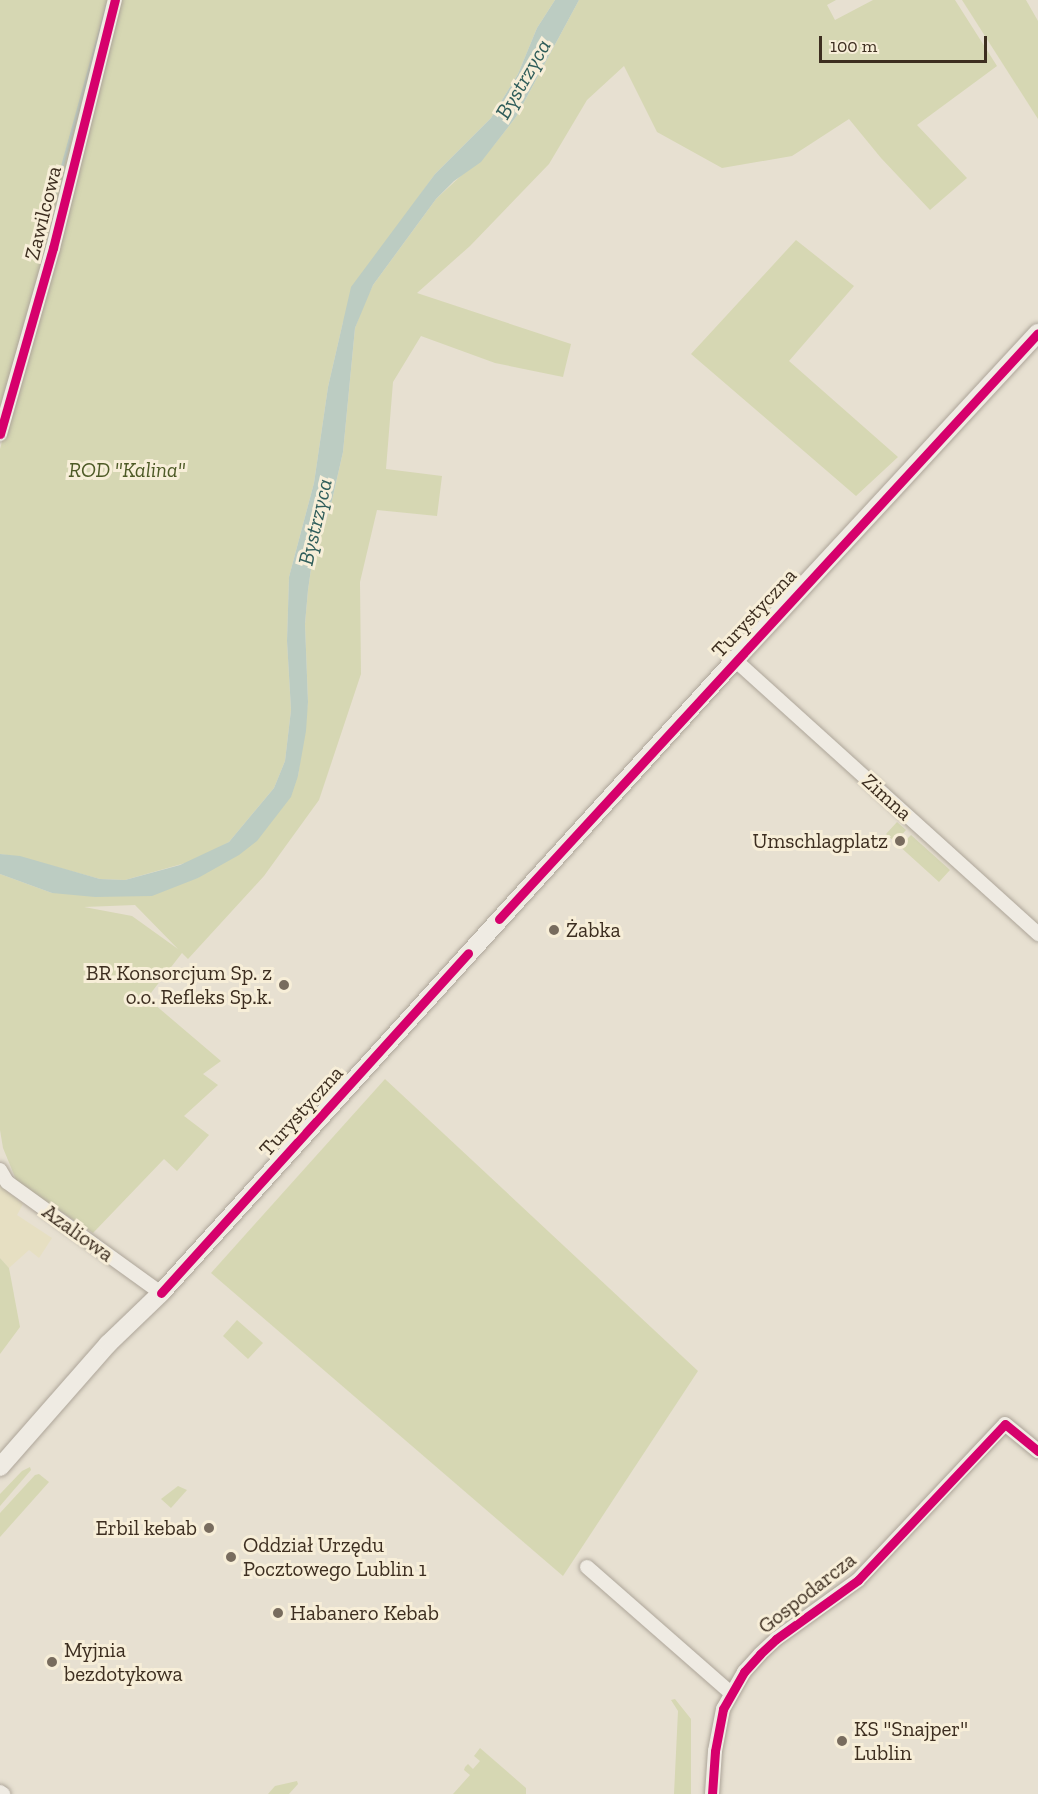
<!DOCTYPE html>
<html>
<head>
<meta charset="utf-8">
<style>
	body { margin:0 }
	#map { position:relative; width:1038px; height:1794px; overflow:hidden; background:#e7e0d1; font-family:"Zilla Slab",serif }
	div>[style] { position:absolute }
	.farmland>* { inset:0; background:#e6dfc2 }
	.green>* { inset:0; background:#d6d7b3 }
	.water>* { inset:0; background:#bcccc2 }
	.stream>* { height:3px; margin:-1.5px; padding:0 1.5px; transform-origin:1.5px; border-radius:1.5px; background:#bcccc2 }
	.roads { filter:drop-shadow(0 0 2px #ada599) drop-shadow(0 0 2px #ada599) }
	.street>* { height:14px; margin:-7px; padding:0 7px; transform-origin:7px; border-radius:7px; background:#efebe3 }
	.secondary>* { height:18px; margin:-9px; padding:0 9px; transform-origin:9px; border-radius:9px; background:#efebe3 }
	.cycleway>* { height:9px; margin:-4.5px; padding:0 4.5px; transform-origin:4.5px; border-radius:4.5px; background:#d6006c }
	.dots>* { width:16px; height:16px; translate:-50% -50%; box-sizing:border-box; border:3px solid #f7eed8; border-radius:50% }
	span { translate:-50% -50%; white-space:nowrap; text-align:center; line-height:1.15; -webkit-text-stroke:6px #f7eed8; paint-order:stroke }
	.street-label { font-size:21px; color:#3d2e20 }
	.park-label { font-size:21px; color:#4d5a26; font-style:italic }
	.poi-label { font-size:21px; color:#3d2e20 }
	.right { translate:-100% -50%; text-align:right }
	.left { translate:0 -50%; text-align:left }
	.water-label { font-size:22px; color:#2f5d5a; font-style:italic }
	.scale { position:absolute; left:819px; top:36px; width:168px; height:27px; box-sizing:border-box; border:3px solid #3d2e20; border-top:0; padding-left:8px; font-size:18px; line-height:21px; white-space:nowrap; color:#3d2e20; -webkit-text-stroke:4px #f7eed8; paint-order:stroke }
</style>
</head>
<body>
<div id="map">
	<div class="farmland">
		<div style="clip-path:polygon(0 1185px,23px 1204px,17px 1215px,52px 1238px,39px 1258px,29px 1250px,9px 1268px,0 1258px)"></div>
	</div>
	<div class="green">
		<div style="clip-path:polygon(0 0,111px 0,22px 341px,0 412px)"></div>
		<div style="clip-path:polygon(122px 0,555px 0,537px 28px,518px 74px,491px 118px,435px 174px,402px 220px,343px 322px,328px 387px,314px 483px,289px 577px,287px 641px,291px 710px,285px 761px,274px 788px,229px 842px,196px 860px,125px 880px,100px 879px,20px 857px,0 854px,0 449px,115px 13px)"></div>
		<div style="clip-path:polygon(evenodd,579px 0,836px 0,827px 5px,835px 20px,873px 0,955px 0,997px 66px,917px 125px,967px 178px,930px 210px,881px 158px,849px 119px,792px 156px,722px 168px,657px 132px,624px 66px,587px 100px,549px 164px,470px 246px,417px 293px,571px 344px,563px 377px,495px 363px,421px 336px,393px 382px,386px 469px,442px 476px,437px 516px,377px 510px,360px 582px,361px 674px,319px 800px,264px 876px,188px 959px,182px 953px,147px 998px,221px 1061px,203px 1074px,218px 1085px,184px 1116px,209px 1135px,177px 1171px,164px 1159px,93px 1233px,17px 1182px,3px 1148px,0 1130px,0 874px,52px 893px,198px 878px,298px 776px,308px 702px,305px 624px,308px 590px,312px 562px,330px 509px,343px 452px,355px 328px,364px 304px,373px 285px,436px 199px,494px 145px,516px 117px,579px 0,135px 905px,178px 949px,132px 916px,84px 907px,135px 905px)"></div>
		<div style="clip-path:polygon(962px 0,1026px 0,1038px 21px,1038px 119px)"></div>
		<div style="clip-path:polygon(796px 240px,854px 286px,789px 361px,898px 457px,856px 496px,691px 354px)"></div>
		<div style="clip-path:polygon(897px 822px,906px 830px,897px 840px,902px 844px,911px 835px,950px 870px,939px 882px,886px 834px)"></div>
		<div style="clip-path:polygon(385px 1079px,698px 1371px,563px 1576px,211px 1273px)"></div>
		<div style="clip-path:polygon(0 1258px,9px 1268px,20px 1327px,0 1354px)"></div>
		<div style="clip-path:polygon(237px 1320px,263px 1343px,248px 1359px,223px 1336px)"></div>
		<div style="clip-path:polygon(30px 1467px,31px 1470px,0 1506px,0 1494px,22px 1471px)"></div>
		<div style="clip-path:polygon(35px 1475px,39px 1474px,49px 1482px,0 1537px,0 1513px)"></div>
		<div style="clip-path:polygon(178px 1486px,187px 1490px,171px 1508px,161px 1499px)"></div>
		<div style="clip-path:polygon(675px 1699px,691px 1719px,691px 1794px,674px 1794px,678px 1711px,671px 1700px)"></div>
		<div style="clip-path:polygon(480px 1748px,526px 1788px,526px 1794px,453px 1794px,470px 1775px,464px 1770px,465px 1767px,468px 1764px,473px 1769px,480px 1761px,474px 1756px)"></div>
		<div style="clip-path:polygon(297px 1781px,298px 1784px,289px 1794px,268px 1794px,275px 1786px)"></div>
	</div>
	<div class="water">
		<div style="clip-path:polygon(555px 0,579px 0,516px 117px,481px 162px,454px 181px,436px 199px,373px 285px,355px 328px,343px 452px,330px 509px,312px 562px,308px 590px,305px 624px,308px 702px,306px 731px,298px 776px,291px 797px,257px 841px,239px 855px,198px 878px,152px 896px,95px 897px,52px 893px,0 874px,0 854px,20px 856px,100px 879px,125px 880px,180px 865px,229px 842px,274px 788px,285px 761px,291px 710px,287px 641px,289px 577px,314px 483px,328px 387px,351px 287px,435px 174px,491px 118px,518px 74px,537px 28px)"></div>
	</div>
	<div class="stream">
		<div style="left:52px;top:202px;width:205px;rotate:-74.5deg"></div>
	</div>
	<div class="roads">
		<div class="street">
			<div style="left:0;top:434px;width:193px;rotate:-74.1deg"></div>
			<div style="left:53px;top:248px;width:256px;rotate:-76deg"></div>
			<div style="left:735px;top:660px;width:409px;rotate:42.1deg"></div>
			<div style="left:0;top:1170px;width:14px;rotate:60deg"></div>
			<div style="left:7px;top:1182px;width:190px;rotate:35.8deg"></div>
			<div style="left:587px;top:1567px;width:191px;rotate:41.2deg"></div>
			<div style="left:0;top:1792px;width:4px;rotate:34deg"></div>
			<div style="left:712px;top:1794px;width:43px;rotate:-86deg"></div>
			<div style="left:715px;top:1751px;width:43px;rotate:-79.2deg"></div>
			<div style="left:723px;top:1709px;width:43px;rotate:-60.4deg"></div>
			<div style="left:744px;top:1672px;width:24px;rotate:-48deg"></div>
			<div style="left:760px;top:1654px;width:22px;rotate:-43deg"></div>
			<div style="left:776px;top:1639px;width:101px;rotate:-35.7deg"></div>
			<div style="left:858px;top:1580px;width:214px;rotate:-46.7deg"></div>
			<div style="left:1005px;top:1424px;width:43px;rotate:39.3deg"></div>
		</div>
		<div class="secondary">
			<div style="left:0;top:1467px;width:164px;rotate:-48.7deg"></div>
			<div style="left:108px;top:1344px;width:74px;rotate:-43.9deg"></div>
			<div style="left:161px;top:1293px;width:854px;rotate:-47.8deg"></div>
			<div style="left:735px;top:660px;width:446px;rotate:-47.2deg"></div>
		</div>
	</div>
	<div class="cycleway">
		<div style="left:0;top:434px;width:193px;rotate:-74.1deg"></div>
		<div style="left:53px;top:248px;width:256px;rotate:-76deg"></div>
		<div style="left:499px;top:919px;width:796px;rotate:-47.39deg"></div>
		<div style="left:161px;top:1293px;width:458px;rotate:-47.9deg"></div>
		<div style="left:712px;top:1794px;width:43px;rotate:-86deg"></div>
		<div style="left:715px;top:1751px;width:43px;rotate:-79.2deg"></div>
		<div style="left:723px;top:1709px;width:43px;rotate:-60.4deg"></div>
		<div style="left:744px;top:1672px;width:24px;rotate:-48deg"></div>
		<div style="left:760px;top:1654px;width:22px;rotate:-43deg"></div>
		<div style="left:776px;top:1639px;width:101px;rotate:-35.7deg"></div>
		<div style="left:858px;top:1580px;width:214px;rotate:-46.7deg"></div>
		<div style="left:1005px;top:1424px;width:43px;rotate:39.3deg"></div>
	</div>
	<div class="dots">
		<div style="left:900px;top:841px;background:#786c5e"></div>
		<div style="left:554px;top:930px;background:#786c5e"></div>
		<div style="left:284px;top:985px;background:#786c5e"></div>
		<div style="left:209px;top:1528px;background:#786c5e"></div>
		<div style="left:231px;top:1557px;background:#786c5e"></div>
		<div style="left:278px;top:1613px;background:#786c5e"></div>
		<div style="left:52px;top:1662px;background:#786c5e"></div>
		<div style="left:842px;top:1741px;background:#786c5e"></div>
	</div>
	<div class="street-label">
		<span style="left:43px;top:213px;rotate:-76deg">Zawilcowa</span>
		<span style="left:754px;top:613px;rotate:-47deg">Turystyczna</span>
		<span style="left:887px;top:797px;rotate:42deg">Zimna</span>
		<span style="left:301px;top:1111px;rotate:-48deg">Turystyczna</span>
		<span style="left:78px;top:1233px;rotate:36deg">Azaliowa</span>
		<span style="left:807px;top:1593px;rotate:-38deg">Gospodarcza</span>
	</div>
	<div class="park-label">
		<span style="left:127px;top:470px">ROD "Kalina"</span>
	</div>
	<div class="poi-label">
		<span class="right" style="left:888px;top:841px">Umschlagplatz</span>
		<span class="left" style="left:566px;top:930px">Żabka</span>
		<span class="right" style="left:272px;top:985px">BR Konsorcjum Sp. z<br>o.o. Refleks Sp.k.</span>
		<span class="right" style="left:197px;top:1528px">Erbil kebab</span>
		<span class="left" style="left:243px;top:1557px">Oddział Urzędu<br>Pocztowego Lublin 1</span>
		<span class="left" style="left:290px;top:1613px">Habanero Kebab</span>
		<span class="left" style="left:64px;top:1662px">Myjnia<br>bezdotykowa</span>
		<span class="left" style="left:854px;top:1741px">KS "Snajper"<br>Lublin</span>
	</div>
	<div class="water-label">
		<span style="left:523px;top:79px;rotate:-60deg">Bystrzyca</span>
		<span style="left:315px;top:522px;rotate:-77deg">Bystrzyca</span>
	</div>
	<div class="scale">100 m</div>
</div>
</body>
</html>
